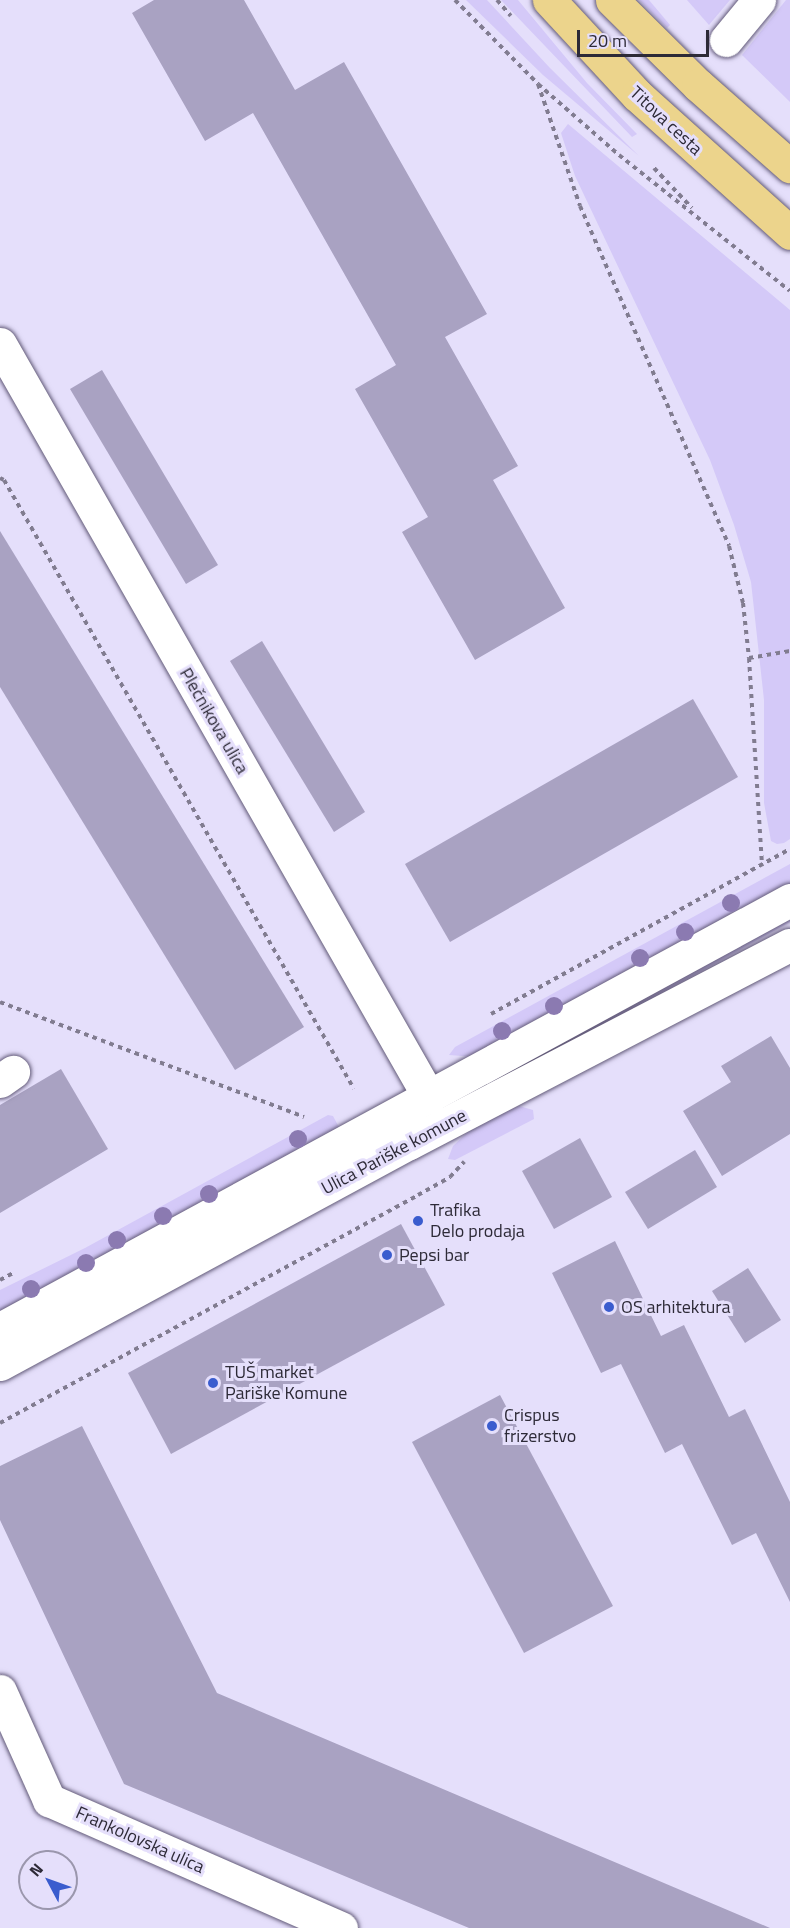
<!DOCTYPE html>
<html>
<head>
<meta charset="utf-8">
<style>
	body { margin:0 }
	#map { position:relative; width:790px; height:1928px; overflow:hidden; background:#e5dffb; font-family:"Titillium Web",sans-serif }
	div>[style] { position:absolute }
	.green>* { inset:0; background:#d4c9f8 }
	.building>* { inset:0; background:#a9a2c2 }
	.path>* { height:4px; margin-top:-2px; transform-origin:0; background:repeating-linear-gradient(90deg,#817c90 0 4.5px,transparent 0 9px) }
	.roads { filter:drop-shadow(0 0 2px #625a78) drop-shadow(0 0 2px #625a78) }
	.minor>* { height:33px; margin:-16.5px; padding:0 16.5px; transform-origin:16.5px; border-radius:16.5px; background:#fff }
	.major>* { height:33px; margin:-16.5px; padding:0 16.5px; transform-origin:16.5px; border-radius:16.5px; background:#ecd48c }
	.trees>* { width:18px; height:18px; margin:-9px; border-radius:50%; background:#8b7ab1 }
	.dots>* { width:16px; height:16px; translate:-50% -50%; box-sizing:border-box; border:3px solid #e5dffb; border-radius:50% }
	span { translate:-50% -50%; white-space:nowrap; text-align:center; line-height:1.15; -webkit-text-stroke:6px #e5dffb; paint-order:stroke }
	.street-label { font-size:18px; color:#2d2a37 }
	.poi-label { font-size:18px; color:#2d2a37 }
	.left { translate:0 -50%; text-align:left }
	.north { position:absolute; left:18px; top:1850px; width:60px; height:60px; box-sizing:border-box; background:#e5dffb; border:2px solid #9b97ad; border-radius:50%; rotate:311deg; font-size:16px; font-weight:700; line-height:24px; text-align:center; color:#2d2a37 }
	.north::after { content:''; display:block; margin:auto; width:21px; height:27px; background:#3a5cce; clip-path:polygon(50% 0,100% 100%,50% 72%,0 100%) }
	.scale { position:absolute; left:577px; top:30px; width:132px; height:27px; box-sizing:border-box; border:3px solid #2d2a37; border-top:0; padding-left:8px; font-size:18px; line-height:21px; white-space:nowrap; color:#2d2a37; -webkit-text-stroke:4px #e5dffb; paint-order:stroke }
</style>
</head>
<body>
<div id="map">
	<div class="green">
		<div style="clip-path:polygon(466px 0,487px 0,550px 68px,639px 156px,543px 75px)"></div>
		<div style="clip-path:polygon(501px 0,518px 0,587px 83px,637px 134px,632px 137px)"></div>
		<div style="clip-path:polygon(639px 0,649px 0,670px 25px,667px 28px)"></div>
		<div style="clip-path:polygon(687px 0,730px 0,709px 25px)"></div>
		<div style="clip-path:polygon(786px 0,790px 0,790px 102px,742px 55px)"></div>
		<div style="clip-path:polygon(568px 124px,790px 310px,790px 839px,784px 843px,777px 844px,771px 841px,764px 803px,764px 700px,751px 582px,734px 525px,710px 460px,575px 176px,561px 133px)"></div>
		<div style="clip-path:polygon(790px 864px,790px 888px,476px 1057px,449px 1055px,455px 1047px)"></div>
		<div style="clip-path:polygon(790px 912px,790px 922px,382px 1148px,377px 1137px)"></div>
		<div style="clip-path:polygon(519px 1106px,533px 1110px,534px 1119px,455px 1160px,448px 1159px,453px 1146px,475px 1125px)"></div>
		<div style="clip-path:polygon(328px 1115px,333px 1116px,340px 1129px,0 1315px,0 1290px,85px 1248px)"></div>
	</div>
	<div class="building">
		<div style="clip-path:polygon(154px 0,244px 0,295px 90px,344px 62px,487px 314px,445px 337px,518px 466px,493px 480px,565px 608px,475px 660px,402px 532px,428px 517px,355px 389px,396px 365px,253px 113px,205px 141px,132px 13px)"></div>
		<div style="clip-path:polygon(102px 370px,218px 565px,186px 584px,70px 389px)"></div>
		<div style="clip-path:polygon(0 531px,304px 1027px,235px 1070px,0 687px)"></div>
		<div style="clip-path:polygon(262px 641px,365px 812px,334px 832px,230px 661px)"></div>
		<div style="clip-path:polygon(693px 699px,738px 777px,450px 942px,405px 864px)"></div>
		<div style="clip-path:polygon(771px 1036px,790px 1068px,790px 1134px,722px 1176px,683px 1111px,731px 1082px,721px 1066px)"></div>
		<div style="clip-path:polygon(61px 1069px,108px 1149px,0 1213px,0 1105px)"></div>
		<div style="clip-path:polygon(580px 1138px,612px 1197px,554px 1229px,522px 1171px)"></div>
		<div style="clip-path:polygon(695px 1150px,717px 1187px,648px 1229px,625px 1192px)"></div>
		<div style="clip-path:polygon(401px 1224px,445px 1305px,171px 1454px,128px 1373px)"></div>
		<div style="clip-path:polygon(615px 1241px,661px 1336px,684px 1325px,729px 1417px,745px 1409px,790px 1502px,790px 1602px,756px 1533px,732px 1545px,682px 1444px,665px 1453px,621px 1364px,601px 1373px,552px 1273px)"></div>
		<div style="clip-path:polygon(748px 1268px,781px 1320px,745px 1343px,712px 1291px)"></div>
		<div style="clip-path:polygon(500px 1395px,613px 1606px,524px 1653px,412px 1442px)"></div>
		<div style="clip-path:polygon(82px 1426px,217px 1693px,770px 1928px,469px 1928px,124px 1784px,0 1520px,0 1466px)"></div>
	</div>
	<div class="path">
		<div style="left:455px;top:0;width:118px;rotate:45.3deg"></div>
		<div style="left:538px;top:84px;width:108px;rotate:41.2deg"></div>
		<div style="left:619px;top:155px;width:218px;rotate:38.5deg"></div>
		<div style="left:497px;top:0;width:21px;rotate:49deg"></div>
		<div style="left:538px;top:84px;width:129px;rotate:71deg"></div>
		<div style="left:580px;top:206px;width:371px;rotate:66.3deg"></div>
		<div style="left:729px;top:546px;width:59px;rotate:76.2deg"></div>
		<div style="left:743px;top:603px;width:55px;rotate:83.8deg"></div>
		<div style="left:749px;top:658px;width:207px;rotate:86.4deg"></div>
		<div style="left:654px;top:168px;width:55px;rotate:46.5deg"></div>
		<div style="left:0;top:478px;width:4px;rotate:27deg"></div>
		<div style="left:4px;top:480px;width:702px;rotate:60.11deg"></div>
		<div style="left:749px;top:658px;width:42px;rotate:-9.7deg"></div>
		<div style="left:0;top:1002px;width:325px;rotate:20.7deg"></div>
		<div style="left:491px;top:1014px;width:342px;rotate:-28.9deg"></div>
		<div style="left:0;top:1280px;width:17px;rotate:-28deg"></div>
		<div style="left:0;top:1423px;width:476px;rotate:-28.6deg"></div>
		<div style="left:418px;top:1195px;width:37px;rotate:-29deg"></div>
		<div style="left:450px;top:1177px;width:21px;rotate:-47deg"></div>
	</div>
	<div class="roads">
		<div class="minor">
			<div style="left:726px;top:40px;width:52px;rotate:-50.5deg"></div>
			<div style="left:0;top:344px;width:867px;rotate:60.33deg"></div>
			<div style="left:0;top:1081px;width:16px;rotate:-35deg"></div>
			<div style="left:0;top:1329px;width:899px;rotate:-28.5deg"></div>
			<div style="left:0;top:1364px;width:465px;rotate:-28.4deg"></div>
			<div style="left:409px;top:1143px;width:429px;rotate:-27.5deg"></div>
			<div style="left:0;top:1691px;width:120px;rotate:65.8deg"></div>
			<div style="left:49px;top:1800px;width:319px;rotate:23.7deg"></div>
		</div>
		<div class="major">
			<div style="left:549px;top:0;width:129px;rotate:47.2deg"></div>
			<div style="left:637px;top:95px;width:206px;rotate:42deg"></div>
			<div style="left:612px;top:0;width:121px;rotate:44.7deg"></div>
			<div style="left:698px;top:85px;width:123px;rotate:41.4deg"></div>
		</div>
	</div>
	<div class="trees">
		<div style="left:731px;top:903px"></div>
		<div style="left:685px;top:932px"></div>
		<div style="left:640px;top:958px"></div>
		<div style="left:554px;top:1006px"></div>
		<div style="left:502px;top:1031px"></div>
		<div style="left:298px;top:1139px"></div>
		<div style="left:209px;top:1194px"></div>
		<div style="left:163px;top:1216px"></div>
		<div style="left:117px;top:1240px"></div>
		<div style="left:86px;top:1263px"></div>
		<div style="left:31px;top:1289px"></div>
	</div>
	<div class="dots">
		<div style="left:418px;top:1221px;background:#3a5cce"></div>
		<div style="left:387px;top:1255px;background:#3a5cce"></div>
		<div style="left:609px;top:1307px;background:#3a5cce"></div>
		<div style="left:213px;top:1383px;background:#3a5cce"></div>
		<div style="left:492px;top:1426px;background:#3a5cce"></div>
	</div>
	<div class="street-label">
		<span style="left:666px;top:121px;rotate:43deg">Titova cesta</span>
		<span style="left:214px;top:721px;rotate:60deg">Plečnikova ulica</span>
		<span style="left:394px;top:1152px;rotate:-28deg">Ulica Pariške komune</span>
		<span style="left:140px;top:1840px;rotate:24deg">Frankolovska ulica</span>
	</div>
	<div class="poi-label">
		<span class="left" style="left:430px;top:1221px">Trafika<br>Delo prodaja</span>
		<span class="left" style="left:399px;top:1255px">Pepsi bar</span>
		<span class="left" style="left:621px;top:1307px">OS arhitektura</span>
		<span class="left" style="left:225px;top:1383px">TUŠ market<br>Pariške Komune</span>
		<span class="left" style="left:504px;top:1426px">Crispus<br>frizerstvo</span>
	</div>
	<div class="north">N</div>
	<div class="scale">20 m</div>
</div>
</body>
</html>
